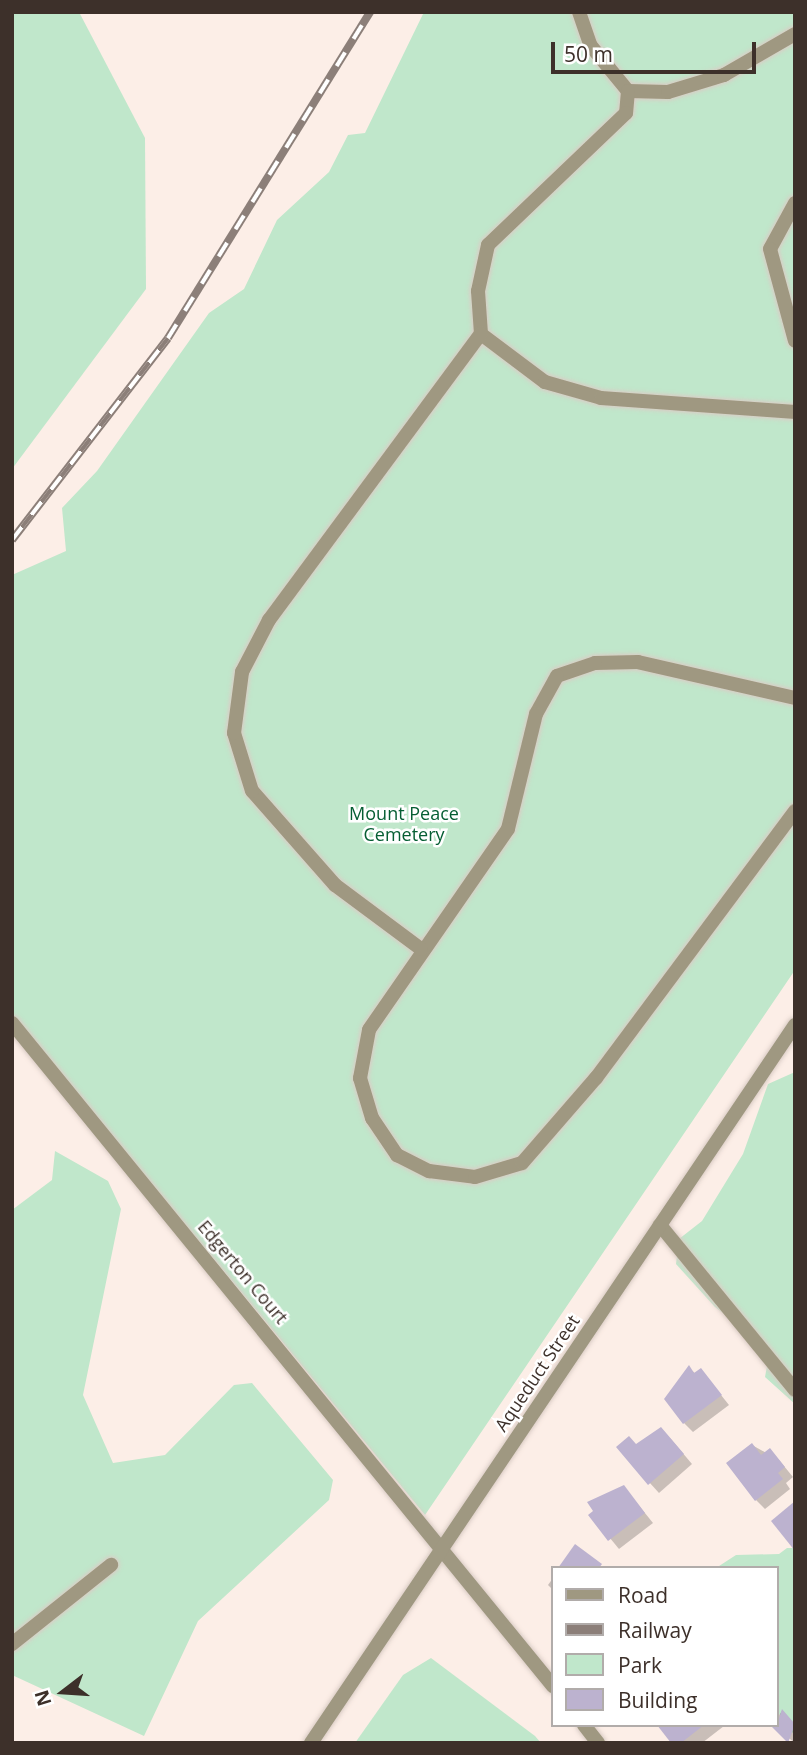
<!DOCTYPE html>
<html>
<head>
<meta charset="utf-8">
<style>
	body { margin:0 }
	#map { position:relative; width:807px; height:1755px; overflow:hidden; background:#fceee7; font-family:"Open Sans",sans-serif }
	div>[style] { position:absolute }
	.green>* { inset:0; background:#c0e7cb }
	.shadow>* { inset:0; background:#0003 }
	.building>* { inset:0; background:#bcb2cf }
	.roads { filter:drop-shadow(0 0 2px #daccc5) drop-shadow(0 0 2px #daccc5) }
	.lane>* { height:14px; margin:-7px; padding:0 7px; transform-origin:7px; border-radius:7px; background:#9f9881 }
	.street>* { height:14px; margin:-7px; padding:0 7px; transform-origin:7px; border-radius:7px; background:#9f9881 }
	.rail>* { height:8px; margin-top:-4px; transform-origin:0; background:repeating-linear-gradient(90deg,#fff 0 16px,#8c7f79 0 32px); box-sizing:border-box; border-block:2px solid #8c7f79 }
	span { translate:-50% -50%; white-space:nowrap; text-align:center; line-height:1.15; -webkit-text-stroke:5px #fff; paint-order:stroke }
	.park-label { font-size:18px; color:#065e33 }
	.street-label { font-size:18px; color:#3d302a }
	.frame { position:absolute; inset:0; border:14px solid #3d302a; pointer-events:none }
	.legend { position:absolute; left:551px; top:1566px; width:228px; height:161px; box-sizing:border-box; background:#fff; border:2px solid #b1acaa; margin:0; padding:9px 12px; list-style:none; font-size:21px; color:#3d302a }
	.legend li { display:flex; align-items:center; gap:14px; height:35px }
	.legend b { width:35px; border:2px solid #b1acaa }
	.north { position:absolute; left:28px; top:1657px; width:70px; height:70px; -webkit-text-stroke:5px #fff; paint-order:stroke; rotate:253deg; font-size:19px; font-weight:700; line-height:28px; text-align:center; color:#3d302a }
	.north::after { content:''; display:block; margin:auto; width:24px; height:32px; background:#3d302a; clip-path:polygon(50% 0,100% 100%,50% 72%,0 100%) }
	.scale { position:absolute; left:551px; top:42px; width:205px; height:32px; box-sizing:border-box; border:4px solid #3d302a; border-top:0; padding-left:9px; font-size:21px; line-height:24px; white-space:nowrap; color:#3d302a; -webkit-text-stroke:5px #fff; paint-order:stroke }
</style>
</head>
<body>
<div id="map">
	<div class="green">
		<div style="clip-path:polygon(12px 12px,79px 12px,145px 138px,146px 289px,12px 469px)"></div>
		<div style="clip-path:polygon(424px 12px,795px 12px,795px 970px,425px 1515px,12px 1014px,12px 575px,66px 551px,62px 508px,97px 471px,209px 313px,244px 289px,277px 220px,329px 172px,348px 135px,365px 133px)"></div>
		<div style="clip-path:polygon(795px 1072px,795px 1404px,765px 1377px,770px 1350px,715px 1307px,676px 1264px,679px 1239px,702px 1221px,743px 1154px,768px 1084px)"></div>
		<div style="clip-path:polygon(55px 1151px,108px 1181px,121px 1209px,83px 1395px,113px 1463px,165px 1455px,234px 1385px,252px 1383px,333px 1480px,329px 1500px,198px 1621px,144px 1736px,12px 1675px,12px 1210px,52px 1180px)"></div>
		<div style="clip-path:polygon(787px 1548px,795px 1548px,795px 1736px,777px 1711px,777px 1568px,716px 1568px,736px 1555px,779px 1554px)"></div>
		<div style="clip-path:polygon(431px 1658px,535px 1736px,541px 1743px,355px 1743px,403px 1675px)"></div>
	</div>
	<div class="shadow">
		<div style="clip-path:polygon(689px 1368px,696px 1374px,701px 1370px,729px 1405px,693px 1432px,684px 1423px)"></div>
		<div style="clip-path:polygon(670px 1438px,692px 1464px,659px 1493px,618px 1448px)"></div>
		<div style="clip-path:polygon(752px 1445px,779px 1460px,793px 1477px,786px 1483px,790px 1489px,765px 1509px,756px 1500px)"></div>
		<div style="clip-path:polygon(624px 1487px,653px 1523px,619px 1549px,591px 1515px)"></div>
		<div style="clip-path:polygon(553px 1578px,553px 1590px,548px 1585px)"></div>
		<div style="clip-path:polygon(782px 1711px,795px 1725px,795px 1743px,772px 1725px)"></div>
		<div style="clip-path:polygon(662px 1725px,724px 1725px,724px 1726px,702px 1743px,673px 1743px)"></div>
	</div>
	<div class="building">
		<div style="clip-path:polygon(689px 1365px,694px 1373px,701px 1368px,722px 1395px,683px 1424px,664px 1399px)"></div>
		<div style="clip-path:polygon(661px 1427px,684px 1454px,648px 1485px,616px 1447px,629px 1436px,636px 1444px)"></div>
		<div style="clip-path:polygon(752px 1443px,761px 1455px,770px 1448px,785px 1467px,778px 1473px,783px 1479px,755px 1501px,726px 1463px)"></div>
		<div style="clip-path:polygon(624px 1485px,645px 1513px,608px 1541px,588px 1515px,593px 1511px,587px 1502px)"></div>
		<div style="clip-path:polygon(795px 1501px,795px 1551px,771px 1521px)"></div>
		<div style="clip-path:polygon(575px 1544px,602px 1564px,599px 1568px,558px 1568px)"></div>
		<div style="clip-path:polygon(782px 1709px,795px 1724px,788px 1743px,770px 1725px,777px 1725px)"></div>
		<div style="clip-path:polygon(657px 1725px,704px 1725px,681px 1743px,671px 1743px)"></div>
	</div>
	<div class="roads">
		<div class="lane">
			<div style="left:579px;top:12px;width:36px;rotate:71deg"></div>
			<div style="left:591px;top:46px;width:58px;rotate:50.6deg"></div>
			<div style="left:628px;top:91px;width:40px;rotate:1.4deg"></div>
			<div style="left:668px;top:92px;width:59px;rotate:-16.9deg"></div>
			<div style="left:724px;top:75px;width:82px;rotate:-30deg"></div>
			<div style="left:628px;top:91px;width:22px;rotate:95deg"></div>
			<div style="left:626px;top:113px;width:191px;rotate:136.3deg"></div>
			<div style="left:488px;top:245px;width:47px;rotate:102.3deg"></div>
			<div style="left:478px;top:291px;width:43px;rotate:86deg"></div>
			<div style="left:481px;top:334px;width:80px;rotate:36.9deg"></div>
			<div style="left:545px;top:382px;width:58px;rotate:15.9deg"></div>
			<div style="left:601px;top:398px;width:195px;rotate:4.1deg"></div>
			<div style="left:795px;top:203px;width:52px;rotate:118.5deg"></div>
			<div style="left:770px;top:249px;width:95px;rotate:74.8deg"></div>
			<div style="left:795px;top:698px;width:161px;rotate:-167.1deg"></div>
			<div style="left:638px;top:662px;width:43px;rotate:178.7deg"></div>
			<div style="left:595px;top:663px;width:40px;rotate:161.1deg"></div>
			<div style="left:557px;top:676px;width:43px;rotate:118.9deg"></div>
			<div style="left:536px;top:714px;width:118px;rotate:103.7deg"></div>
			<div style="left:508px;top:829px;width:244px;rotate:124.7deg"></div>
			<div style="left:369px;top:1030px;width:49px;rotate:100.6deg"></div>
			<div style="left:360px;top:1078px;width:42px;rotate:73.3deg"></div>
			<div style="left:372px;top:1118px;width:45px;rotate:56deg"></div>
			<div style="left:397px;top:1155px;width:36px;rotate:27deg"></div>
			<div style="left:429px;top:1171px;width:46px;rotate:7.4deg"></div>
			<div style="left:475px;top:1177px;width:49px;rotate:-16.6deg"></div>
			<div style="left:522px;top:1163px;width:113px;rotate:-49deg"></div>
			<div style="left:596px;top:1078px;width:333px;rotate:-53.3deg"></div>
			<div style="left:421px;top:949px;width:107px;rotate:-143.3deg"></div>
			<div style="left:335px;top:885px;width:125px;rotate:-131.4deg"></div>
			<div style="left:252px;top:791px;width:61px;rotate:-107.2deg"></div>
			<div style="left:234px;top:733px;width:62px;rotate:-82.5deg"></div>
			<div style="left:242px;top:672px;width:59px;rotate:-62.6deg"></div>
			<div style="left:269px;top:620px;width:356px;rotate:-53.5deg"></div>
		</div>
		<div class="street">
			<div style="left:12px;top:1023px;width:856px;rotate:50.79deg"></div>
			<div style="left:660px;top:1225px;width:213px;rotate:50.7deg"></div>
			<div style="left:12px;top:1644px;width:127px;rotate:-38.6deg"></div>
			<div style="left:584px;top:1725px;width:23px;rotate:52deg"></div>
			<div style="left:311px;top:1743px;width:866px;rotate:-56.02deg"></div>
		</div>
	</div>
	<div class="rail">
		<div style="left:12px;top:540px;width:255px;rotate:-52.3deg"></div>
		<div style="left:168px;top:338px;width:384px;rotate:-58.2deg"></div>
	</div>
	<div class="park-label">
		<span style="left:404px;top:824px">Mount Peace<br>Cemetery</span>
	</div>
	<div class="street-label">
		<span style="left:243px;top:1272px;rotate:50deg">Edgerton Court</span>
		<span style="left:537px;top:1373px;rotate:-56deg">Aqueduct Street</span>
	</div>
	<div class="frame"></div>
	<ul class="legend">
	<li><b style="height:9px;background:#9f9881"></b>Road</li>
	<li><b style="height:9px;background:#8c7f79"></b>Railway</li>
	<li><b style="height:19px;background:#c0e7cb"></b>Park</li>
	<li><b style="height:19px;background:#bcb2cf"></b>Building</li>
	</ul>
	<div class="north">N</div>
	<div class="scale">50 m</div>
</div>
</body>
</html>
